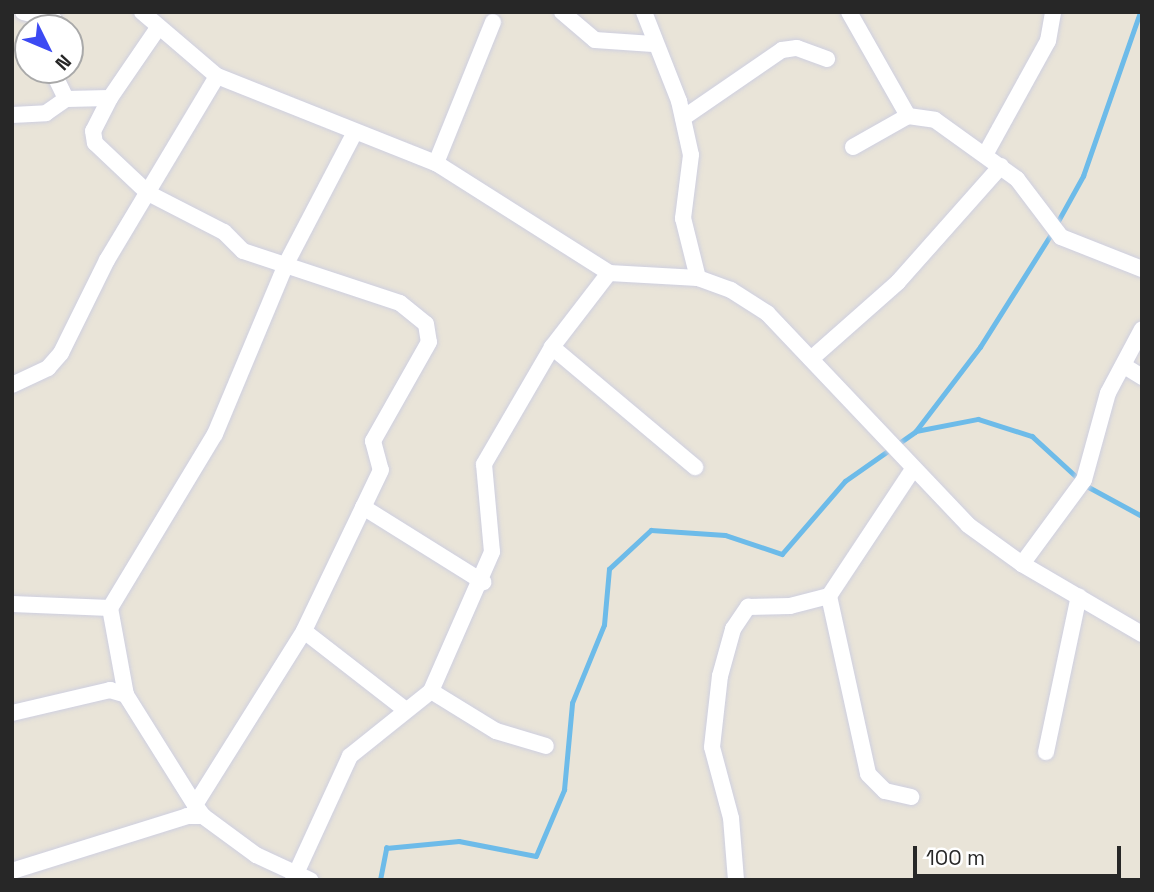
<!DOCTYPE html>
<html>
<head>
<meta charset="utf-8">
<style>
	body { margin:0 }
	#map { position:relative; width:1154px; height:892px; overflow:hidden; background:#e9e4d8; font-family:"Space Grotesk",sans-serif }
	div>[style] { position:absolute }
	.stream>* { height:4.5px; margin:-2.25px; padding:0 2.25px; transform-origin:2.25px; border-radius:2.25px; background:#6dbbe9 }
	.roads { filter:drop-shadow(0 0 2px #cecfe0) drop-shadow(0 0 2px #cecfe0) }
	.street>* { height:16px; margin:-8px; padding:0 8px; transform-origin:8px; border-radius:8px; background:#fff }
	span { translate:-50% -50%; white-space:nowrap; text-align:center; line-height:1.15; -webkit-text-stroke:6px #fff; paint-order:stroke }
	.frame { position:absolute; inset:0; border:14px solid #272727; pointer-events:none }
	.north { position:absolute; left:14px; top:14px; width:70px; height:70px; box-sizing:border-box; background:#fff; border:2px solid #a9a9a9; border-radius:50%; rotate:133deg; font-size:19px; font-weight:700; line-height:28px; text-align:center; color:#272727 }
	.north::after { content:''; display:block; margin:auto; width:24px; height:32px; background:#3c4af3; clip-path:polygon(50% 0,100% 100%,50% 72%,0 100%) }
	.scale { position:absolute; left:913px; top:846px; width:208px; height:32px; box-sizing:border-box; border:4px solid #272727; border-top:0; padding-left:9px; font-size:21px; line-height:24px; white-space:nowrap; color:#272727; -webkit-text-stroke:5px #fff; paint-order:stroke }
</style>
</head>
<body>
<div id="map">
	<div class="stream">
		<div style="left:1057px;top:223px;width:54px;rotate:-61deg"></div>
		<div style="left:1083px;top:176px;width:174px;rotate:-70.8deg"></div>
		<div style="left:916px;top:431px;width:63px;rotate:-11deg"></div>
		<div style="left:978px;top:419px;width:57px;rotate:17.5deg"></div>
		<div style="left:1032px;top:436px;width:64px;rotate:42.5deg"></div>
		<div style="left:1085px;top:485px;width:65px;rotate:28.5deg"></div>
		<div style="left:380px;top:880px;width:33px;rotate:-79deg"></div>
		<div style="left:386px;top:848px;width:73px;rotate:-5.5deg"></div>
		<div style="left:459px;top:841px;width:78px;rotate:11deg"></div>
		<div style="left:536px;top:856px;width:72px;rotate:-67deg"></div>
		<div style="left:564px;top:790px;width:87px;rotate:-84.7deg"></div>
		<div style="left:572px;top:703px;width:84px;rotate:-67.7deg"></div>
		<div style="left:604px;top:625px;width:56px;rotate:-84.9deg"></div>
		<div style="left:609px;top:569px;width:57px;rotate:-42.9deg"></div>
		<div style="left:651px;top:530px;width:74px;rotate:3.9deg"></div>
		<div style="left:725px;top:535px;width:60px;rotate:18.4deg"></div>
		<div style="left:782px;top:554px;width:96px;rotate:-49.2deg"></div>
		<div style="left:845px;top:481px;width:85px;rotate:-35deg"></div>
		<div style="left:915px;top:432px;width:107px;rotate:-52.6deg"></div>
		<div style="left:980px;top:347px;width:137px;rotate:-57.8deg"></div>
	</div>
	<div class="roads">
		<div class="street">
			<div style="left:23px;top:12px;width:32px;rotate:14deg"></div>
			<div style="left:142px;top:12px;width:99px;rotate:40.5deg"></div>
			<div style="left:217px;top:76px;width:236px;rotate:21.7deg"></div>
			<div style="left:436px;top:163px;width:205px;rotate:32.4deg"></div>
			<div style="left:609px;top:273px;width:89px;rotate:3.2deg"></div>
			<div style="left:698px;top:278px;width:35px;rotate:20deg"></div>
			<div style="left:731px;top:290px;width:43px;rotate:32.6deg"></div>
			<div style="left:767px;top:313px;width:292px;rotate:46.5deg"></div>
			<div style="left:968px;top:525px;width:67px;rotate:35.8deg"></div>
			<div style="left:1022px;top:564px;width:139px;rotate:30.3deg"></div>
			<div style="left:562px;top:12px;width:43px;rotate:40.3deg"></div>
			<div style="left:595px;top:40px;width:58px;rotate:3.9deg"></div>
			<div style="left:644px;top:12px;width:96px;rotate:68.5deg"></div>
			<div style="left:679px;top:101px;width:55px;rotate:77.5deg"></div>
			<div style="left:691px;top:155px;width:64px;rotate:97.2deg"></div>
			<div style="left:683px;top:218px;width:62px;rotate:76deg"></div>
			<div style="left:849px;top:12px;width:120px;rotate:60.4deg"></div>
			<div style="left:52px;top:70px;width:32px;rotate:64deg"></div>
			<div style="left:110px;top:98px;width:37px;rotate:117deg"></div>
			<div style="left:93px;top:131px;width:12px;rotate:81deg"></div>
			<div style="left:95px;top:143px;width:73px;rotate:43.3deg"></div>
			<div style="left:148px;top:193px;width:85px;rotate:27.2deg"></div>
			<div style="left:224px;top:232px;width:27px;rotate:45deg"></div>
			<div style="left:243px;top:251px;width:165px;rotate:18.3deg"></div>
			<div style="left:400px;top:303px;width:33px;rotate:39deg"></div>
			<div style="left:426px;top:324px;width:18px;rotate:81deg"></div>
			<div style="left:429px;top:342px;width:114px;rotate:119.5deg"></div>
			<div style="left:373px;top:441px;width:30px;rotate:75deg"></div>
			<div style="left:381px;top:470px;width:178px;rotate:115.6deg"></div>
			<div style="left:304px;top:631px;width:205px;rotate:122.1deg"></div>
			<div style="left:195px;top:805px;width:14px;rotate:54deg"></div>
			<div style="left:12px;top:115px;width:34px;rotate:-3deg"></div>
			<div style="left:46px;top:113px;width:24px;rotate:-35deg"></div>
			<div style="left:66px;top:99px;width:44px;rotate:-1.3deg"></div>
			<div style="left:110px;top:98px;width:85px;rotate:-55.6deg"></div>
			<div style="left:683px;top:118px;width:120px;rotate:-34.5deg"></div>
			<div style="left:782px;top:50px;width:15px;rotate:-8deg"></div>
			<div style="left:797px;top:48px;width:32px;rotate:20deg"></div>
			<div style="left:853px;top:147px;width:63px;rotate:-29.4deg"></div>
			<div style="left:908px;top:116px;width:27px;rotate:8deg"></div>
			<div style="left:935px;top:120px;width:101px;rotate:35.7deg"></div>
			<div style="left:1017px;top:179px;width:73px;rotate:52.8deg"></div>
			<div style="left:1061px;top:237px;width:87px;rotate:21.6deg"></div>
			<div style="left:985px;top:155px;width:130px;rotate:-61.1deg"></div>
			<div style="left:1048px;top:41px;width:29px;rotate:-80deg"></div>
			<div style="left:436px;top:163px;width:152px;rotate:-68deg"></div>
			<div style="left:552px;top:347px;width:187px;rotate:40deg"></div>
			<div style="left:811px;top:359px;width:116px;rotate:-41.5deg"></div>
			<div style="left:898px;top:282px;width:155px;rotate:-48.4deg"></div>
			<div style="left:1126px;top:367px;width:19px;rotate:32deg"></div>
			<div style="left:12px;top:385px;width:40px;rotate:-25deg"></div>
			<div style="left:48px;top:368px;width:20px;rotate:-49deg"></div>
			<div style="left:61px;top:353px;width:104px;rotate:-63.7deg"></div>
			<div style="left:107px;top:260px;width:214px;rotate:-59.1deg"></div>
			<div style="left:363px;top:507px;width:142px;rotate:32deg"></div>
			<div style="left:1022px;top:564px;width:104px;rotate:-53.6deg"></div>
			<div style="left:1084px;top:480px;width:90px;rotate:-74.6deg"></div>
			<div style="left:1108px;top:393px;width:72px;rotate:-62deg"></div>
			<div style="left:829px;top:596px;width:182px;rotate:77.6deg"></div>
			<div style="left:868px;top:774px;width:24px;rotate:45deg"></div>
			<div style="left:885px;top:791px;width:27px;rotate:13deg"></div>
			<div style="left:12px;top:604px;width:98px;rotate:2.3deg"></div>
			<div style="left:304px;top:631px;width:129px;rotate:37.8deg"></div>
			<div style="left:431px;top:691px;width:76px;rotate:31.6deg"></div>
			<div style="left:496px;top:731px;width:52px;rotate:16.7deg"></div>
			<div style="left:12px;top:713px;width:101px;rotate:-13.2deg"></div>
			<div style="left:110px;top:690px;width:17px;rotate:17deg"></div>
			<div style="left:1046px;top:752px;width:159px;rotate:-78.1deg"></div>
			<div style="left:195px;top:805px;width:130px;rotate:-122.1deg"></div>
			<div style="left:126px;top:695px;width:88px;rotate:-100.4deg"></div>
			<div style="left:110px;top:608px;width:203px;rotate:-58.9deg"></div>
			<div style="left:215px;top:434px;width:186px;rotate:-67.3deg"></div>
			<div style="left:287px;top:262px;width:147px;rotate:-62.4deg"></div>
			<div style="left:12px;top:871px;width:183px;rotate:-17.4deg"></div>
			<div style="left:187px;top:816px;width:16px"></div>
			<div style="left:203px;top:816px;width:66px;rotate:36.3deg"></div>
			<div style="left:256px;top:855px;width:60px;rotate:24.8deg"></div>
			<div style="left:293px;top:880px;width:136px;rotate:-65.3deg"></div>
			<div style="left:350px;top:756px;width:104px;rotate:-38.7deg"></div>
			<div style="left:431px;top:691px;width:152px;rotate:-66.3deg"></div>
			<div style="left:492px;top:552px;width:88px;rotate:-95.2deg"></div>
			<div style="left:484px;top:464px;width:135px;rotate:-59.8deg"></div>
			<div style="left:552px;top:347px;width:93px;rotate:-52.4deg"></div>
			<div style="left:736px;top:880px;width:62px;rotate:-94.6deg"></div>
			<div style="left:731px;top:818px;width:73px;rotate:-105deg"></div>
			<div style="left:712px;top:747px;width:71px;rotate:-83.6deg"></div>
			<div style="left:720px;top:676px;width:49px;rotate:-74.5deg"></div>
			<div style="left:733px;top:629px;width:27px;rotate:-56deg"></div>
			<div style="left:748px;top:607px;width:42px;rotate:-1.4deg"></div>
			<div style="left:790px;top:606px;width:40px;rotate:-14.4deg"></div>
			<div style="left:829px;top:596px;width:152px;rotate:-56.5deg"></div>
		</div>
	</div>
	<div class="frame"></div>
	<div class="north">N</div>
	<div class="scale">100 m</div>
</div>
</body>
</html>
